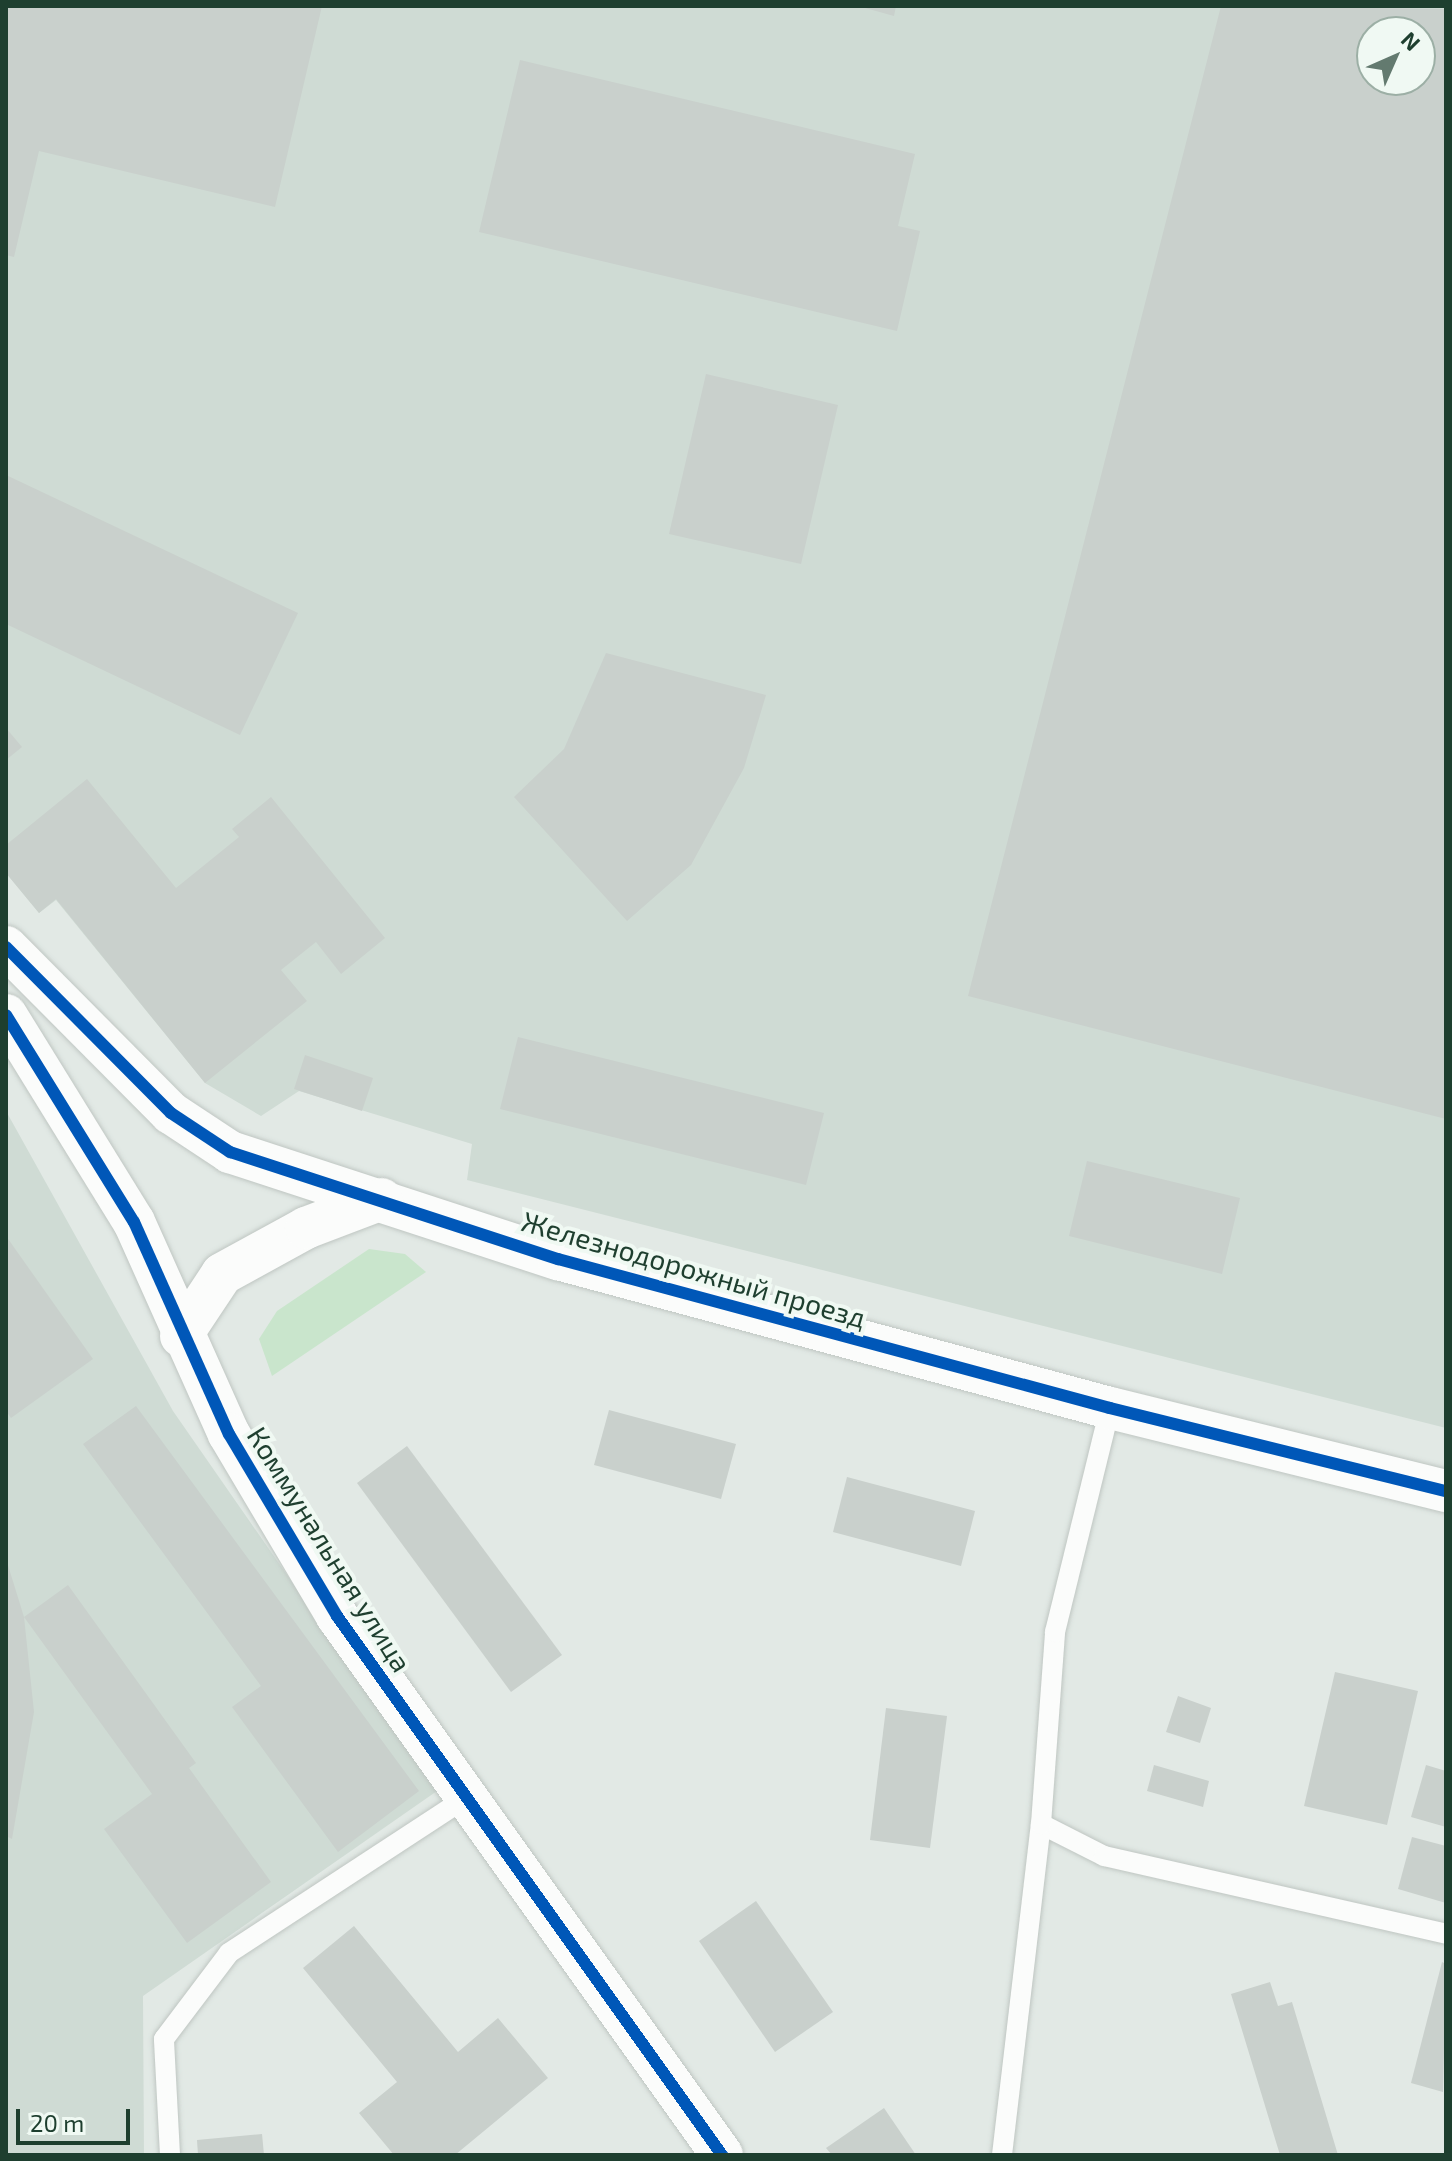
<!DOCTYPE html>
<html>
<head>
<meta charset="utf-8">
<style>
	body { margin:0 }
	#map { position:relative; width:1452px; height:2161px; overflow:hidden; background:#e2e9e5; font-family:"Exo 2",sans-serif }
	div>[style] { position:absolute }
	.built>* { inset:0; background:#cfdbd4 }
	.green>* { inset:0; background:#c9e5cc }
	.building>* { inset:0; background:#c9d0cc }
	.roads { filter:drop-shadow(0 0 2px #bfc6c2) drop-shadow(0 0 2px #bfc6c2) }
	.lane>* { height:20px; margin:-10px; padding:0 10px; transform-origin:10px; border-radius:10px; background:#fbfcfb }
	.street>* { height:42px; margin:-21px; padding:0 21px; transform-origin:21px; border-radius:21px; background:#fbfcfb }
	.cycleway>* { height:12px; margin:-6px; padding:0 6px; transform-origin:6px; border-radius:6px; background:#0057b8 }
	span { translate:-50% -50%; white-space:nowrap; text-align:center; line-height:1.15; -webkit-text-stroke:8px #f0f9f3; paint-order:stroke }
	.street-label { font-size:28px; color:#1e3f2f }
	.frame { position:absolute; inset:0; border:8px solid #1e3f2f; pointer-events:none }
	.north { position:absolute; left:1356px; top:16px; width:80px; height:80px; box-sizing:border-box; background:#f0f9f3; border:2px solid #9cafa5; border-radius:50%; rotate:45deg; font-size:22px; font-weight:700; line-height:32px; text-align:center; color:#1e3f2f }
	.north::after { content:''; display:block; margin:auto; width:28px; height:36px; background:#637a6f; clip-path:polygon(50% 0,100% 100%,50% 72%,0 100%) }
	.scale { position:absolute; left:16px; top:2109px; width:114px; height:36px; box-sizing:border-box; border:4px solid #1e3f2f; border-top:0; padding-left:10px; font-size:24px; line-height:28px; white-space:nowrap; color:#1e3f2f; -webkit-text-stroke:6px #f0f9f3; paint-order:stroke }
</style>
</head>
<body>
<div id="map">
	<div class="built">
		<div style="clip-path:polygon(evenodd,6px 6px,1446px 6px,1446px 1428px,467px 1180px,472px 1144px,299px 1091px,261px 1116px,205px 1083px,56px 900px,39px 913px,6px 873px,6px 6px,1372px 32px,1420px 32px,1420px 80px,1372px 80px,1372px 32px)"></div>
		<div style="clip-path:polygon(6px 1111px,173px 1411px,437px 1791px,143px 1996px,144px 2155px,6px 2155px)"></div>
	</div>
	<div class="green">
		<div style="clip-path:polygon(369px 1249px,405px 1254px,426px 1272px,272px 1376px,259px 1339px,277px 1311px)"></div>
	</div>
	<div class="building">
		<div style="clip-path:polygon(6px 6px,322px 6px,275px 207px,39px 151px,14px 257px,6px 255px)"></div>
		<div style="clip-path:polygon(858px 6px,896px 6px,894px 16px)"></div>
		<div style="clip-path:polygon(evenodd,1221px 6px,1446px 9px,1446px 1119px,968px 996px,1221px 6px,1372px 32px,1420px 32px,1420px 80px,1372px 80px,1372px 32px)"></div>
		<div style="clip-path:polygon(520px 60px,915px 154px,898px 226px,920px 231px,897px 331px,479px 232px)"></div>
		<div style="clip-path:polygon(706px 374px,838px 405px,801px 564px,669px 534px)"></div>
		<div style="clip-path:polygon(6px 475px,298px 613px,240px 735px,6px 624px)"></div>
		<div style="clip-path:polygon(606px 653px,766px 695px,744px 768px,691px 865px,627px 921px,514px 797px,564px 749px)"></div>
		<div style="clip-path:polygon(6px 728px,22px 747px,6px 760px)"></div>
		<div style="clip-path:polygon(87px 779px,176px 888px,239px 837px,232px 829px,271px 797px,385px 938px,341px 974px,316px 942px,281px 970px,307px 1001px,205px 1083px,56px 899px,39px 913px,6px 873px,6px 845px)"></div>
		<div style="clip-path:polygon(518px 1037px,824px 1113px,806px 1185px,500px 1109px)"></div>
		<div style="clip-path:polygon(305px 1055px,373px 1078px,362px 1111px,294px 1089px)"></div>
		<div style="clip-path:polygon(1087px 1161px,1240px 1198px,1222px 1274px,1069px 1236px)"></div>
		<div style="clip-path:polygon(6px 1236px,93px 1359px,11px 1418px,6px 1411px)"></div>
		<div style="clip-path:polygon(136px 1406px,419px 1791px,338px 1852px,232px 1707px,261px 1686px,83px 1444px)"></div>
		<div style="clip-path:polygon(609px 1410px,736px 1444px,721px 1499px,594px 1465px)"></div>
		<div style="clip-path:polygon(407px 1446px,562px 1655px,511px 1692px,357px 1483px)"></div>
		<div style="clip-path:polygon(847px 1477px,975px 1511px,961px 1566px,833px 1532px)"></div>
		<div style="clip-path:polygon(7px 1562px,24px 1617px,34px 1712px,12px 1839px,6px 1836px)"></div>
		<div style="clip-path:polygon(68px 1585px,196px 1763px,189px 1768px,271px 1882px,187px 1943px,104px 1829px,152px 1794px,24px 1617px)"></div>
		<div style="clip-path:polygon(1335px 1672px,1418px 1691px,1387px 1825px,1304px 1806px)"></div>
		<div style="clip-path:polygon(1178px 1696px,1211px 1708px,1200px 1743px,1166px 1732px)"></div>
		<div style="clip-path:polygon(886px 1708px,947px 1716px,930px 1848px,870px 1840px)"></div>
		<div style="clip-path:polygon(1154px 1765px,1209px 1781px,1203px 1807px,1147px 1791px)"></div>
		<div style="clip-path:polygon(1426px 1765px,1446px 1771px,1446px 1827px,1411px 1817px)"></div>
		<div style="clip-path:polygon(1412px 1837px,1446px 1846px,1446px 1903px,1398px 1889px)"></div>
		<div style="clip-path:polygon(756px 1901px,833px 2012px,775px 2052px,699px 1941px)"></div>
		<div style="clip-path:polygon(354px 1926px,458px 2052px,498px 2018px,548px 2078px,455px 2155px,394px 2155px,359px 2113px,397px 2082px,303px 1968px)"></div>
		<div style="clip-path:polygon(1442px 1962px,1446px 1964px,1443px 2092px,1411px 2083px)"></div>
		<div style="clip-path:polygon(1270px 1982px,1278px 2006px,1292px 2002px,1338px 2155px,1280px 2155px,1231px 1994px)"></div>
		<div style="clip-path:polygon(884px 2108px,916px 2155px,832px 2155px,826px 2148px)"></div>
		<div style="clip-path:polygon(262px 2134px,264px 2155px,198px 2155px,197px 2140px)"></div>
	</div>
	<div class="roads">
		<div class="lane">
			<div style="left:1041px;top:1824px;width:71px;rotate:26.9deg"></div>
			<div style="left:1104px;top:1856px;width:351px;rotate:12.8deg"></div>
			<div style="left:170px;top:2155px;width:116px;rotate:-93deg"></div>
			<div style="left:164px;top:2039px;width:108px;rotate:-52.9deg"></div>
			<div style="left:229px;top:1953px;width:285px;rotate:-33.2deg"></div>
			<div style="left:1002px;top:2155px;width:333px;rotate:-83.3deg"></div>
			<div style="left:1041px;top:1824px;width:193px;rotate:-85.8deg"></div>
			<div style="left:1055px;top:1632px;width:231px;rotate:-76.2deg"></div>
		</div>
		<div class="street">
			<div style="left:6px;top:947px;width:234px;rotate:45.2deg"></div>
			<div style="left:171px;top:1113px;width:71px;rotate:33.5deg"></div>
			<div style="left:230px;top:1152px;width:345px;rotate:18.1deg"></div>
			<div style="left:558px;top:1259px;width:572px;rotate:15.11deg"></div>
			<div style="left:1110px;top:1408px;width:346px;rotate:13.9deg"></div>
			<div style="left:6px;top:1015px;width:243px;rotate:58.3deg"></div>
			<div style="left:134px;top:1222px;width:232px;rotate:65.9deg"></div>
			<div style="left:229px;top:1434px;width:212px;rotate:59.3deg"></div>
			<div style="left:337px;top:1616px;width:662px;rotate:54.46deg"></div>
			<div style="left:181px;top:1336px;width:74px;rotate:-56.5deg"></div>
			<div style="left:222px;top:1274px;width:96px;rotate:-28.7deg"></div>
			<div style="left:306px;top:1228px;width:81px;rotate:-20.9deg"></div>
		</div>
	</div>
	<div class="cycleway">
		<div style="left:6px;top:947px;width:234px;rotate:45.2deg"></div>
		<div style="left:171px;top:1113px;width:71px;rotate:33.5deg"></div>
		<div style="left:230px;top:1152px;width:345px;rotate:18.1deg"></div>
		<div style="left:558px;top:1259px;width:572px;rotate:15.11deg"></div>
		<div style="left:1110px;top:1408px;width:346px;rotate:13.9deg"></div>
		<div style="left:6px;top:1015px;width:243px;rotate:58.3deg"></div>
		<div style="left:134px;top:1222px;width:232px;rotate:65.9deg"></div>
		<div style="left:229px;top:1434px;width:212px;rotate:59.3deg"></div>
		<div style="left:337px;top:1616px;width:662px;rotate:54.46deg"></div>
	</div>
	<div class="street-label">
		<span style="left:694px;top:1269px;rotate:16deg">Железнодорожный проезд</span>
		<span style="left:330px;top:1549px;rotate:58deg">Коммунальная улица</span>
	</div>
	<div class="frame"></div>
	<div class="north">N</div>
	<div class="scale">20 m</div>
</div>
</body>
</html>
